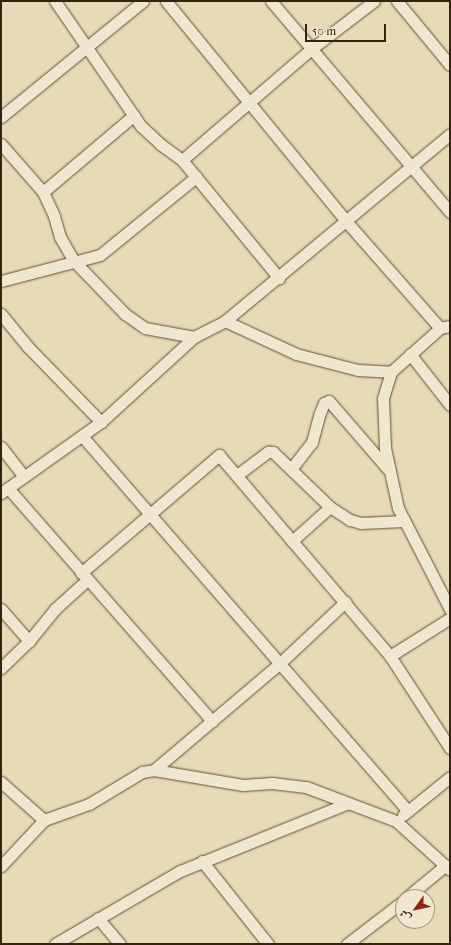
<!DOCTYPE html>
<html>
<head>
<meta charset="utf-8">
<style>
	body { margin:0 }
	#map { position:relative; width:451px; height:945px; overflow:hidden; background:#e7dab6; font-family:"IM FELL French Canon",Amiri,serif }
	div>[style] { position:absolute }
	.roads { filter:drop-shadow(0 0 1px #615138) drop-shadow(0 0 1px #615138) }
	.minor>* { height:11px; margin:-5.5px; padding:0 5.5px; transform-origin:5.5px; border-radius:5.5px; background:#efe7d0 }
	span { translate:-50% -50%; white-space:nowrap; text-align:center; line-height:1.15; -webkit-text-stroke:3px #efe7d0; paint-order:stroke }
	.frame { position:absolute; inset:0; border:2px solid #34230e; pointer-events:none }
	.north { position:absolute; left:395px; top:889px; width:40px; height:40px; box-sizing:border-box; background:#efe7d0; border:1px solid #a49982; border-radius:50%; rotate:237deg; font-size:11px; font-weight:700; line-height:16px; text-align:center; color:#34230e }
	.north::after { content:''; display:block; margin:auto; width:14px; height:18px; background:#8f2418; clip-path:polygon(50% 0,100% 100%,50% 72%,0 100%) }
	.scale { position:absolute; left:305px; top:24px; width:81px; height:18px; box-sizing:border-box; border:2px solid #34230e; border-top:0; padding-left:5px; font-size:12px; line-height:14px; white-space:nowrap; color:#34230e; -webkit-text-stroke:3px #efe7d0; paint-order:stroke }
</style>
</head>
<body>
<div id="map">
	<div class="roads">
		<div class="minor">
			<div style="left:55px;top:1px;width:152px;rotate:55.5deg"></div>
			<div style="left:141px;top:126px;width:26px;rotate:43deg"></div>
			<div style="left:160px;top:144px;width:27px;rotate:36deg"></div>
			<div style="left:182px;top:160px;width:153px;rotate:50.6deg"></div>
			<div style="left:166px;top:1px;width:283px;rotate:50.7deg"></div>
			<div style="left:345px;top:220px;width:144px;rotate:48.7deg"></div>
			<div style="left:271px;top:1px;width:277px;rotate:49.7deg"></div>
			<div style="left:397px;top:1px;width:83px;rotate:50.4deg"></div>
			<div style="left:1px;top:117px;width:183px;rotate:-39.2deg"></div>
			<div style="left:1px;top:144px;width:64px;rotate:48.8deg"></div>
			<div style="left:43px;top:192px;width:26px;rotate:65deg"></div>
			<div style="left:54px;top:216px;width:22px;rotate:74deg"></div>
			<div style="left:60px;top:237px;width:28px;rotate:60deg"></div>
			<div style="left:74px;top:261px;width:74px;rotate:46.1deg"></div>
			<div style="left:125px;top:314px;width:24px;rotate:35deg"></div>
			<div style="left:145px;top:328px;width:50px;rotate:10.4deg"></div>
			<div style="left:182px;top:160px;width:170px;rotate:-40.7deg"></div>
			<div style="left:311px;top:49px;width:79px;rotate:-37.3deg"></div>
			<div style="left:43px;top:192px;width:119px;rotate:-40.2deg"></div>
			<div style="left:1px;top:281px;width:102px;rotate:-14.7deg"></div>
			<div style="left:100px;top:255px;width:124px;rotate:-39.1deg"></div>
			<div style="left:1px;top:314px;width:43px;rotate:50.7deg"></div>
			<div style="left:28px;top:347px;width:105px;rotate:45.8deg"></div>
			<div style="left:225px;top:321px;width:78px;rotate:24.9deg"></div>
			<div style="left:296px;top:354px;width:64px;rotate:14.5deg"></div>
			<div style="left:358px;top:370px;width:33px;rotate:3deg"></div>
			<div style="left:450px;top:326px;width:10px;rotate:169deg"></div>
			<div style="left:440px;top:328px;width:66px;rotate:138.1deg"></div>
			<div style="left:391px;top:372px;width:27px;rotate:107deg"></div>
			<div style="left:383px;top:398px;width:50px;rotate:87.7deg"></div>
			<div style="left:385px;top:448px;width:61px;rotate:77.8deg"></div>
			<div style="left:398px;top:508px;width:114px;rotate:62.8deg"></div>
			<div style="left:410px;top:354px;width:65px;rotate:51.9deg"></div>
			<div style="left:82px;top:436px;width:497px;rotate:49deg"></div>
			<div style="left:1px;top:447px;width:36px;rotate:52deg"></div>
			<div style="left:291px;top:469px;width:34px;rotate:-52deg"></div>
			<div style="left:312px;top:442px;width:30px;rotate:-75deg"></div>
			<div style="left:320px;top:413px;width:11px;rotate:-68deg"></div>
			<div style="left:324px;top:403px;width:5px;rotate:-22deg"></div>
			<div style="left:329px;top:401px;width:90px;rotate:49.1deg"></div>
			<div style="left:237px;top:475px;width:39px;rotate:-37deg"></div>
			<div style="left:268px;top:452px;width:5px"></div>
			<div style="left:273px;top:452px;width:79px;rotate:44deg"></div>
			<div style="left:330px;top:507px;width:24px;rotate:33deg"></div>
			<div style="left:350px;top:520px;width:11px;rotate:15deg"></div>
			<div style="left:361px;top:523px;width:42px;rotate:-2.7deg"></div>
			<div style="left:8px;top:488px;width:310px;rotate:48.8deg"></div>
			<div style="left:1px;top:493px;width:123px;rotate:-35.4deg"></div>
			<div style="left:101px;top:422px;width:126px;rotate:-42.4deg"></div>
			<div style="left:194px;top:337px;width:35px;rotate:-27deg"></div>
			<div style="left:225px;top:321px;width:293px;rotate:-39.7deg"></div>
			<div style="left:292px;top:541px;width:51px;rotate:-41.8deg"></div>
			<div style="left:81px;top:573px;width:182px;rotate:-40.5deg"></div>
			<div style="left:219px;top:455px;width:264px;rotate:49.6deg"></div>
			<div style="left:390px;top:656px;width:110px;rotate:56.9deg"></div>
			<div style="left:1px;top:609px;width:43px;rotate:48.8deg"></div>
			<div style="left:390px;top:656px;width:71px;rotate:-32.3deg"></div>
			<div style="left:1px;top:668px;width:39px;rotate:-44deg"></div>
			<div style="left:29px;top:641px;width:41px;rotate:-50.9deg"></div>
			<div style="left:55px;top:609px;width:43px;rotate:-42.2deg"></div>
			<div style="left:154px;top:770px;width:164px;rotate:-40.3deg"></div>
			<div style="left:279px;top:664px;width:91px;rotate:-43.2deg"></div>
			<div style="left:1px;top:782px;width:57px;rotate:41.5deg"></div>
			<div style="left:44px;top:820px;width:48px;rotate:-19.6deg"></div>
			<div style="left:89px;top:804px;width:62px;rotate:-31.1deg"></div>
			<div style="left:142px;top:772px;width:12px;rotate:-9deg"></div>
			<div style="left:154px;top:770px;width:90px;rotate:9.6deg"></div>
			<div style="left:243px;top:785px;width:29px;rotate:-4deg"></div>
			<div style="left:272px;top:783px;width:34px;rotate:7deg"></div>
			<div style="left:306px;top:787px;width:96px;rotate:20.7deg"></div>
			<div style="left:396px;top:821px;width:73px;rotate:42.2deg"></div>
			<div style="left:403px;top:815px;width:60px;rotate:-39deg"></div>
			<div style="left:202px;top:861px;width:106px;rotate:51.5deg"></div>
			<div style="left:1px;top:866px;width:63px;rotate:-46.9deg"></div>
			<div style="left:407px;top:897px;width:50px;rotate:-39.4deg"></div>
			<div style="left:98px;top:918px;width:34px;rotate:50deg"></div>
			<div style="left:55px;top:944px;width:145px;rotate:-30.3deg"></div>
			<div style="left:180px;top:871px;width:179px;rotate:-22deg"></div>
			<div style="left:347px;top:944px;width:71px;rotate:-37.5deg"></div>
		</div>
	</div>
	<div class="frame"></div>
	<div class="north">ش</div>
	<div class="scale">50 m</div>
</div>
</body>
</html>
